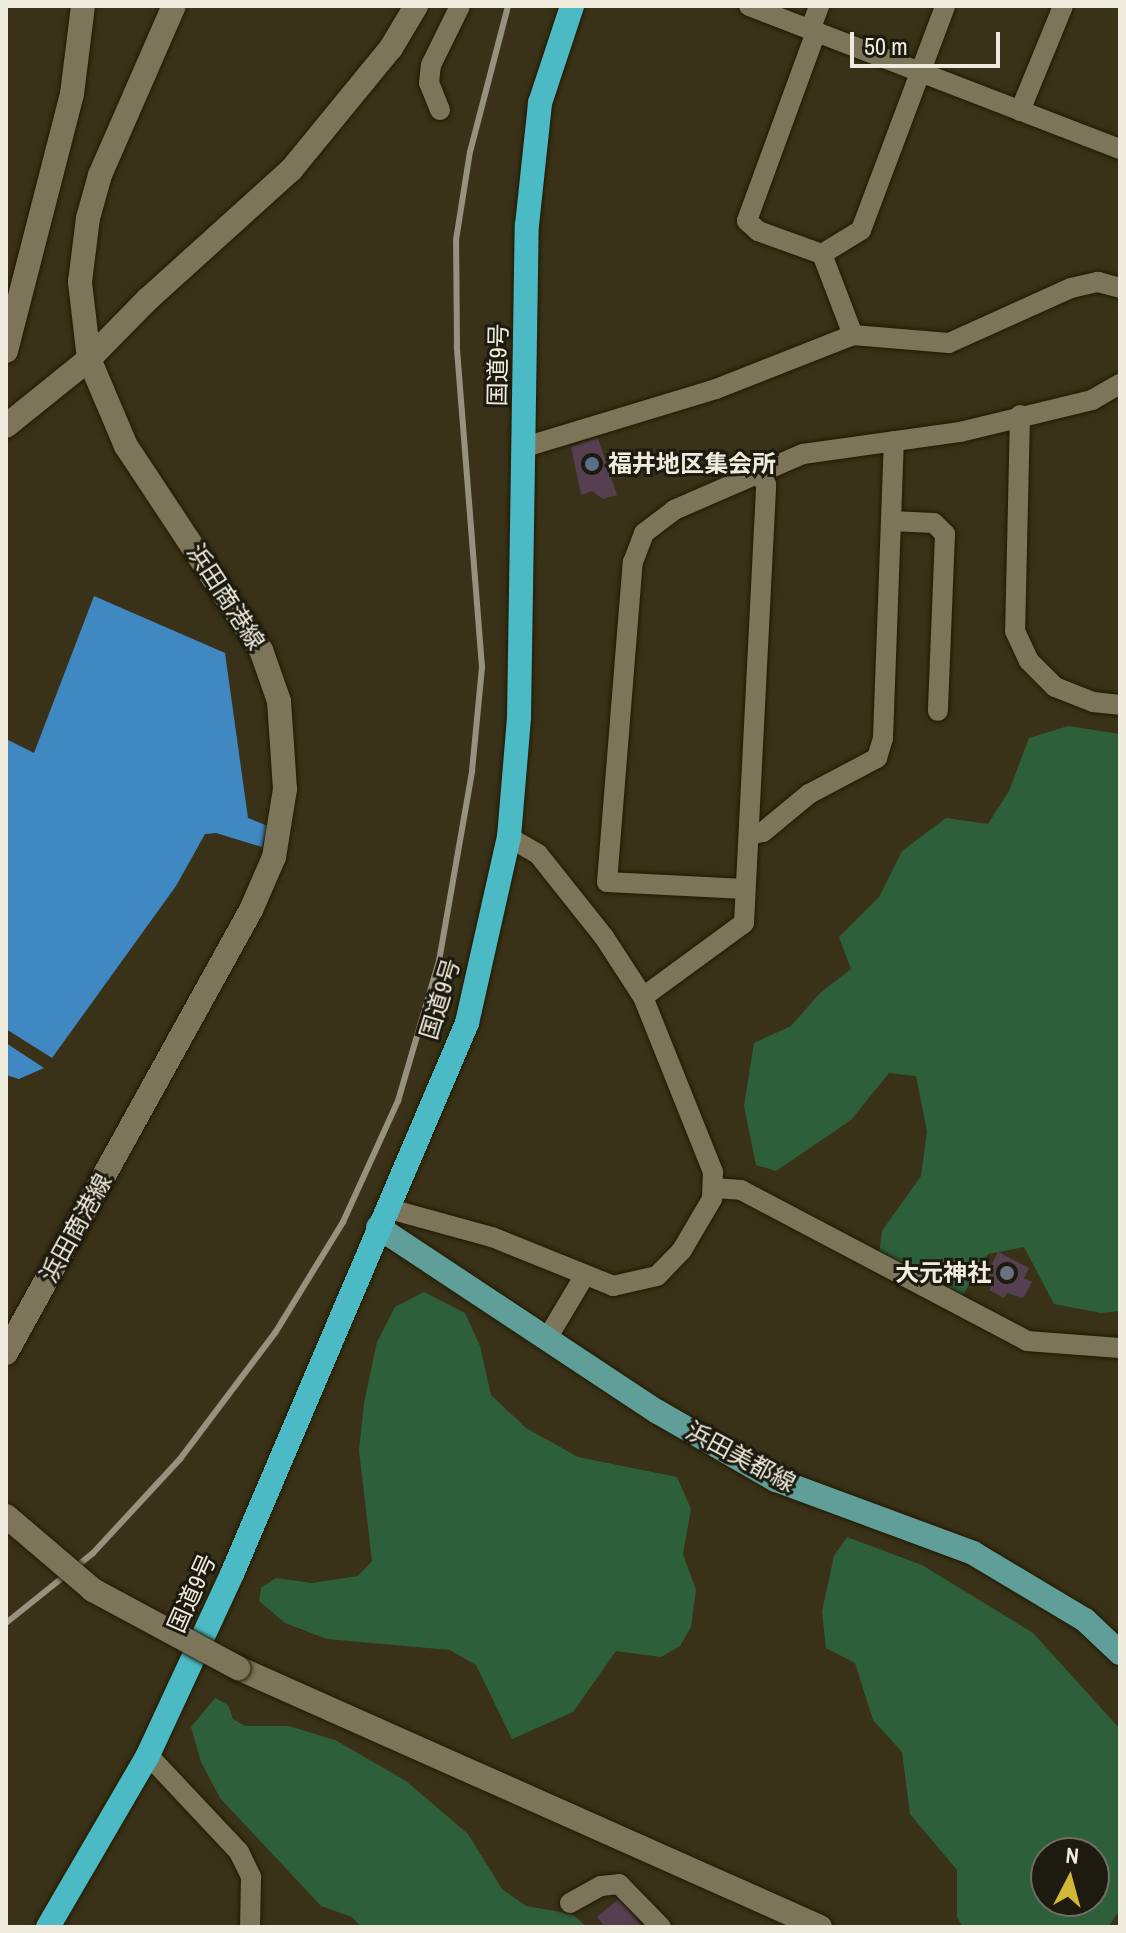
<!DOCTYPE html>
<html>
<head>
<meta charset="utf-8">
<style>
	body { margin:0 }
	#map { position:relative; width:1126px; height:1933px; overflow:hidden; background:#393218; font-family:"Archivo Narrow","Noto Sans JP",sans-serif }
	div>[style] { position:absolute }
	.green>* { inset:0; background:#2e5f3b }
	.water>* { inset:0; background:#4088c2 }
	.building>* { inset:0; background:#553f51 }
	.roads { filter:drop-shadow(0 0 2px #201a02) drop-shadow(0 0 2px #201a02) }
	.street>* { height:20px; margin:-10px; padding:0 10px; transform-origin:10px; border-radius:10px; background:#7d7559 }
	.secondary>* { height:24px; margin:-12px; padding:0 12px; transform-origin:12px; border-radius:12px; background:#7d7559 }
	.primary>* { height:24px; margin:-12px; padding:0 12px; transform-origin:12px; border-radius:12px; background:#609e9a }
	.highway>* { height:24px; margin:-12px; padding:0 12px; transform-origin:12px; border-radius:12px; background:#4cbac5 }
	.rail>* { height:6px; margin:-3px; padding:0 3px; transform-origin:3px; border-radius:3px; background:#97927e }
	.bridges { filter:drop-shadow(0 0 2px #201a02) drop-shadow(0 0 2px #201a02) }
	.secondary-bridge>* { height:24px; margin:-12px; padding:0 12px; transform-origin:12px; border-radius:12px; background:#7d7559 }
	.dots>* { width:22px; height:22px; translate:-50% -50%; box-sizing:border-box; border:4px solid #1d1a0f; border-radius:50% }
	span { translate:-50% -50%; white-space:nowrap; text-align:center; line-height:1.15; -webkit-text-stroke:6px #1d1a0f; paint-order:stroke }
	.street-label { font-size:24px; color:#f0ecdd }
	.poi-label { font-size:24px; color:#f0ecdd; font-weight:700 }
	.left { translate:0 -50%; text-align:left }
	.right { translate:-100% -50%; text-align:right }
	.frame { position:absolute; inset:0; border:8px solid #f0ecdd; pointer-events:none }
	.north { position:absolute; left:1030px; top:1837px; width:80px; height:80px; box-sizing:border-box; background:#1d1a0f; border:2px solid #716e61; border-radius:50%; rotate:6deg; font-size:22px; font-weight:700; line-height:32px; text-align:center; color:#f0ecdd }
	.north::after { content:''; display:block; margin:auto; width:28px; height:36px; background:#d1b736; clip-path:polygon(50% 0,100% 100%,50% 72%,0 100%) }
	.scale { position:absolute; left:850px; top:32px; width:150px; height:36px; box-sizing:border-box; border:4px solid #f0ecdd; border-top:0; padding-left:10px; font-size:24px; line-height:28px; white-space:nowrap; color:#f0ecdd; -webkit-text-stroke:6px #1d1a0f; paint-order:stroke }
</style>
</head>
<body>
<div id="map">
	<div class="green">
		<div style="clip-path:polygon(1068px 726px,1120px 734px,1120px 1311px,1101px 1313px,1054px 1304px,1024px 1247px,988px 1254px,961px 1298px,879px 1254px,882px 1231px,921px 1176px,927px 1131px,916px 1076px,889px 1073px,851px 1120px,776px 1171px,756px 1165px,744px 1106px,754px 1043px,791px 1026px,820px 993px,851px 969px,839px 937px,879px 897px,902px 851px,946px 818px,988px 824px,1009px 791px,1029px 738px)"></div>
		<div style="clip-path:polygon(424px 1292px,465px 1313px,480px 1346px,491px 1395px,526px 1428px,578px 1457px,677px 1477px,691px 1509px,683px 1554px,696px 1590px,691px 1627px,680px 1646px,661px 1657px,616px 1651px,573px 1712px,512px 1739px,476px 1665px,450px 1650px,327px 1639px,285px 1623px,259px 1601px,261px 1588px,276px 1578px,312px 1583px,358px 1576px,372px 1561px,359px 1451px,364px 1403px,377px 1342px,395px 1307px)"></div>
		<div style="clip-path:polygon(evenodd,847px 1537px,922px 1565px,1033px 1633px,1120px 1729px,1120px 1910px,1108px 1927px,963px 1927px,957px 1917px,957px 1870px,910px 1814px,902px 1752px,873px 1720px,855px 1663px,826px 1648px,822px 1611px,834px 1556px,847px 1537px,1046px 1853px,1094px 1853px,1094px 1901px,1046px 1901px,1046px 1853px)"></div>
		<div style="clip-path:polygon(215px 1698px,228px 1705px,233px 1719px,245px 1726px,289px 1726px,335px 1740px,406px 1781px,468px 1834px,502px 1889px,526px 1906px,572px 1914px,587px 1927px,361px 1927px,352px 1917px,321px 1906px,220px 1798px,201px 1762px,191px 1727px)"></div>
	</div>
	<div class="water">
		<div style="clip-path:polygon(94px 596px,225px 653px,248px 818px,268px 826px,262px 847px,216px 833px,205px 834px,176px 886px,52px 1058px,6px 1029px,6px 739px,34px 753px)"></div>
		<div style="clip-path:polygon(6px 1043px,44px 1068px,19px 1079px,6px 1075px)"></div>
	</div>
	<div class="building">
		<div style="clip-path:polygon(598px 438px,617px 495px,603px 499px,592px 491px,581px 495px,571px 447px)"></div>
		<div style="clip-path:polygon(998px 1252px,1029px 1268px,1024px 1278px,1032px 1282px,1023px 1298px,1007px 1293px,1004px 1298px,989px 1290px,993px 1284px,984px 1280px)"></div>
		<div style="clip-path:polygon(620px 1898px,642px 1927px,605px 1927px,597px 1917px)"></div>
	</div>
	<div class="roads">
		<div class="street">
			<div style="left:749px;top:6px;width:398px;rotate:21.1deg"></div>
			<div style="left:810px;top:30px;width:26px;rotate:-69deg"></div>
			<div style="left:816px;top:32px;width:201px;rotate:110.1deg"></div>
			<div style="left:747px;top:221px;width:15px;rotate:42deg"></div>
			<div style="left:758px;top:231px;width:68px;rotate:19.8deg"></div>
			<div style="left:822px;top:254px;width:87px;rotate:69.1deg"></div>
			<div style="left:440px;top:110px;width:29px;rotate:-112deg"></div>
			<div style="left:429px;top:83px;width:18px;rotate:-84deg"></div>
			<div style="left:431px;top:65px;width:66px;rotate:-63.8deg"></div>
			<div style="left:1020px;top:111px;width:113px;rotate:-67.7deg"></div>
			<div style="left:822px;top:254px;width:46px;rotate:-31.6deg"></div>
			<div style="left:861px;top:230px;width:239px;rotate:-69.4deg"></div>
			<div style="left:1020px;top:415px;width:216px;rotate:91.3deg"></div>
			<div style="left:1015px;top:631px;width:33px;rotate:65deg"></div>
			<div style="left:1029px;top:661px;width:37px;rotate:45deg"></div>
			<div style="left:1055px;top:687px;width:41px;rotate:21.5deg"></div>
			<div style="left:1093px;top:702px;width:27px;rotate:6deg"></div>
			<div style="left:525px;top:447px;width:200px;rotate:-16.9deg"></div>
			<div style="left:716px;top:389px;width:147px;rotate:-21.5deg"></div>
			<div style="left:853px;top:335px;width:96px;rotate:4.8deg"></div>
			<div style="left:949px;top:343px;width:134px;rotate:-24.3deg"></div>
			<div style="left:1071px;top:288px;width:28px;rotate:-13deg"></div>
			<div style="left:1098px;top:282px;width:23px;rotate:15deg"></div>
			<div style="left:891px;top:521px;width:43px;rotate:2.7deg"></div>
			<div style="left:934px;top:523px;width:16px;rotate:45deg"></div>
			<div style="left:945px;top:534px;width:177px;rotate:92.3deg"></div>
			<div style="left:749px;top:835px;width:14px;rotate:-12deg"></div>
			<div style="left:763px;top:832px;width:60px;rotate:-39.6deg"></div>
			<div style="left:809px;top:794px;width:77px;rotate:-27.9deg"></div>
			<div style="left:877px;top:758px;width:21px;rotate:-73deg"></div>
			<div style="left:883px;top:738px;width:297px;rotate:-87.9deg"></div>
			<div style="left:745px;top:889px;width:138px;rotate:-177.1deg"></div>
			<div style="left:607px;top:882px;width:321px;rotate:-85.4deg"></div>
			<div style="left:633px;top:562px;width:31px;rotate:-69deg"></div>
			<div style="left:644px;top:533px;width:38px;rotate:-37deg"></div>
			<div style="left:674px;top:510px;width:141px;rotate:-23.5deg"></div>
			<div style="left:803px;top:454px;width:159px;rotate:-8deg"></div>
			<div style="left:960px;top:432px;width:136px;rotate:-13.6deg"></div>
			<div style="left:1092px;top:400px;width:32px;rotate:-30deg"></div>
			<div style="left:643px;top:997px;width:125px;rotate:-36.2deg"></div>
			<div style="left:744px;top:923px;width:439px;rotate:-87.1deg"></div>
			<div style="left:766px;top:485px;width:17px;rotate:-118deg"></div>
			<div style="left:714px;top:1188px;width:27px;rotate:4deg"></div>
			<div style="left:741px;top:1190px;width:323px;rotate:27.8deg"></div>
			<div style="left:1027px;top:1341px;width:93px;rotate:4.3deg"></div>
			<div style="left:386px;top:1208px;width:110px;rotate:15.3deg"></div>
			<div style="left:492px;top:1237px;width:131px;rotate:22deg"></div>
			<div style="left:613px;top:1286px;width:45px;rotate:-12.8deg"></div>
			<div style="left:657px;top:1276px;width:36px;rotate:-46deg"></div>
			<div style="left:682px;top:1250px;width:59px;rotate:-59.5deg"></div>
			<div style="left:712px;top:1199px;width:27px;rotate:-88deg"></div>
			<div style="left:713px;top:1172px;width:188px;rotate:-111.8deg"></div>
			<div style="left:643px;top:997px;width:72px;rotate:-123deg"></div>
			<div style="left:604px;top:937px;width:106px;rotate:-128.5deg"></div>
			<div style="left:538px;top:854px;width:34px;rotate:-150deg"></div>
			<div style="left:548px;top:1337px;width:72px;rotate:-59.2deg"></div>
			<div style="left:148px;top:1755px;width:133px;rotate:46.8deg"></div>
			<div style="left:239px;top:1852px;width:28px;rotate:64deg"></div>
			<div style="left:251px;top:1877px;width:50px;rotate:91.1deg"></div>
			<div style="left:570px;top:1903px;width:35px;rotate:-29deg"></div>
			<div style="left:601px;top:1886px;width:18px;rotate:-6deg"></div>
			<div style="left:619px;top:1884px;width:60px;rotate:45.7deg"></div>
		</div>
		<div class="secondary">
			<div style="left:6px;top:351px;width:265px;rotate:-75.6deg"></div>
			<div style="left:72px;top:94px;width:89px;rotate:-82.9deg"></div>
			<div style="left:6px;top:426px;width:107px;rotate:-38.9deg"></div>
			<div style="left:89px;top:359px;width:84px;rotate:-45.5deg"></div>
			<div style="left:148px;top:299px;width:193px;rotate:-42.1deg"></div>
			<div style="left:291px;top:170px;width:158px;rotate:-50.7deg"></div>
			<div style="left:391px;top:48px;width:49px;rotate:-59.2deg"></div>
			<div style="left:6px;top:1353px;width:506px;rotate:-61.06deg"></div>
			<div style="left:251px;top:910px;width:58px;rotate:-66.5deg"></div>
			<div style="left:274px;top:857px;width:69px;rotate:-80.8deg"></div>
			<div style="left:285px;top:789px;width:88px;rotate:-93.9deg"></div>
			<div style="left:279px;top:701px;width:54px;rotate:-109.4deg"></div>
			<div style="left:261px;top:650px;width:245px;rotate:-123.5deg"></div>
			<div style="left:126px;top:446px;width:95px;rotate:-113deg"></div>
			<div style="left:89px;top:359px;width:78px;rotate:-96.7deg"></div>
			<div style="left:80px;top:282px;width:64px;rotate:-82.9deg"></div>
			<div style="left:88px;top:218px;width:45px;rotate:-74.4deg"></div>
			<div style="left:100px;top:175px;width:184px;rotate:-66.4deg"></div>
			<div style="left:238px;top:1668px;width:637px;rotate:23.99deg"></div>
		</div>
		<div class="primary">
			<div style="left:378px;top:1227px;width:336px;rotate:33.5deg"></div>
			<div style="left:658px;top:1412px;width:136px;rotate:30deg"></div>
			<div style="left:776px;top:1480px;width:210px;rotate:20.3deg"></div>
			<div style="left:973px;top:1553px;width:131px;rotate:30.9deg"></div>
			<div style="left:1085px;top:1620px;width:48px;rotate:43.3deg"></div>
		</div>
		<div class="highway">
			<div style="left:48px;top:1927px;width:199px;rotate:-59.8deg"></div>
			<div style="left:148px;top:1755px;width:200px;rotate:-65.1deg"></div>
			<div style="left:232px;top:1574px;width:599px;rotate:-66.9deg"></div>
			<div style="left:467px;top:1023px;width:191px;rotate:-77.3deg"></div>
			<div style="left:509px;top:837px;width:120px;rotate:-85.2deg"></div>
			<div style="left:519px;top:717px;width:492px;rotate:-89.1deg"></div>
			<div style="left:527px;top:225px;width:123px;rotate:-83.9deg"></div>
			<div style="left:540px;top:103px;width:102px;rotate:-71.7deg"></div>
		</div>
	</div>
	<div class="rail">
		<div style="left:6px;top:1623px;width:112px;rotate:-38.8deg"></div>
		<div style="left:93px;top:1553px;width:128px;rotate:-47.2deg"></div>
		<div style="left:180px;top:1459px;width:158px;rotate:-53deg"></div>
		<div style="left:275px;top:1333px;width:130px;rotate:-58.5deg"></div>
		<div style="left:343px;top:1222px;width:133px;rotate:-65.6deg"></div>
		<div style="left:398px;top:1101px;width:146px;rotate:-73.7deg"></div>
		<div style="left:439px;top:961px;width:193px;rotate:-80.1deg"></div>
		<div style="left:472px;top:771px;width:104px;rotate:-84.5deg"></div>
		<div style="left:482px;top:667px;width:322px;rotate:-94.5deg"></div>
		<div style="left:457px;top:346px;width:106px;rotate:-90.5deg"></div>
		<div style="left:456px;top:240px;width:89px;rotate:-81deg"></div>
		<div style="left:470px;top:152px;width:151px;rotate:-75.4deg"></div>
	</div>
	<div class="bridges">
		<div class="secondary-bridge">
			<div style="left:6px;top:1516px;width:114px;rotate:40.4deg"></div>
			<div style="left:93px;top:1590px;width:165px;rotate:28.3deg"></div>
		</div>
	</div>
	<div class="dots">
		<div style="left:592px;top:464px;background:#5c6f8a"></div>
		<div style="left:1007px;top:1273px;background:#6b7280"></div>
	</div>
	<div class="street-label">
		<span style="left:498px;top:365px;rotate:-89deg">国道9号</span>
		<span style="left:226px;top:597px;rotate:57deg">浜田商港線</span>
		<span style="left:440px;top:999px;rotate:-73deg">国道9号</span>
		<span style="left:76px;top:1228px;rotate:-61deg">浜田商港線</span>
		<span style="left:741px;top:1457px;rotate:28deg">浜田美都線</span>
		<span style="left:192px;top:1593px;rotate:-66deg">国道9号</span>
	</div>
	<div class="poi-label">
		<span class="left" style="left:608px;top:464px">福井地区集会所</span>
		<span class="right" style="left:991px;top:1273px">大元神社</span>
	</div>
	<div class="frame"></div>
	<div class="north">N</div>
	<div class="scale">50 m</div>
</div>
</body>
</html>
